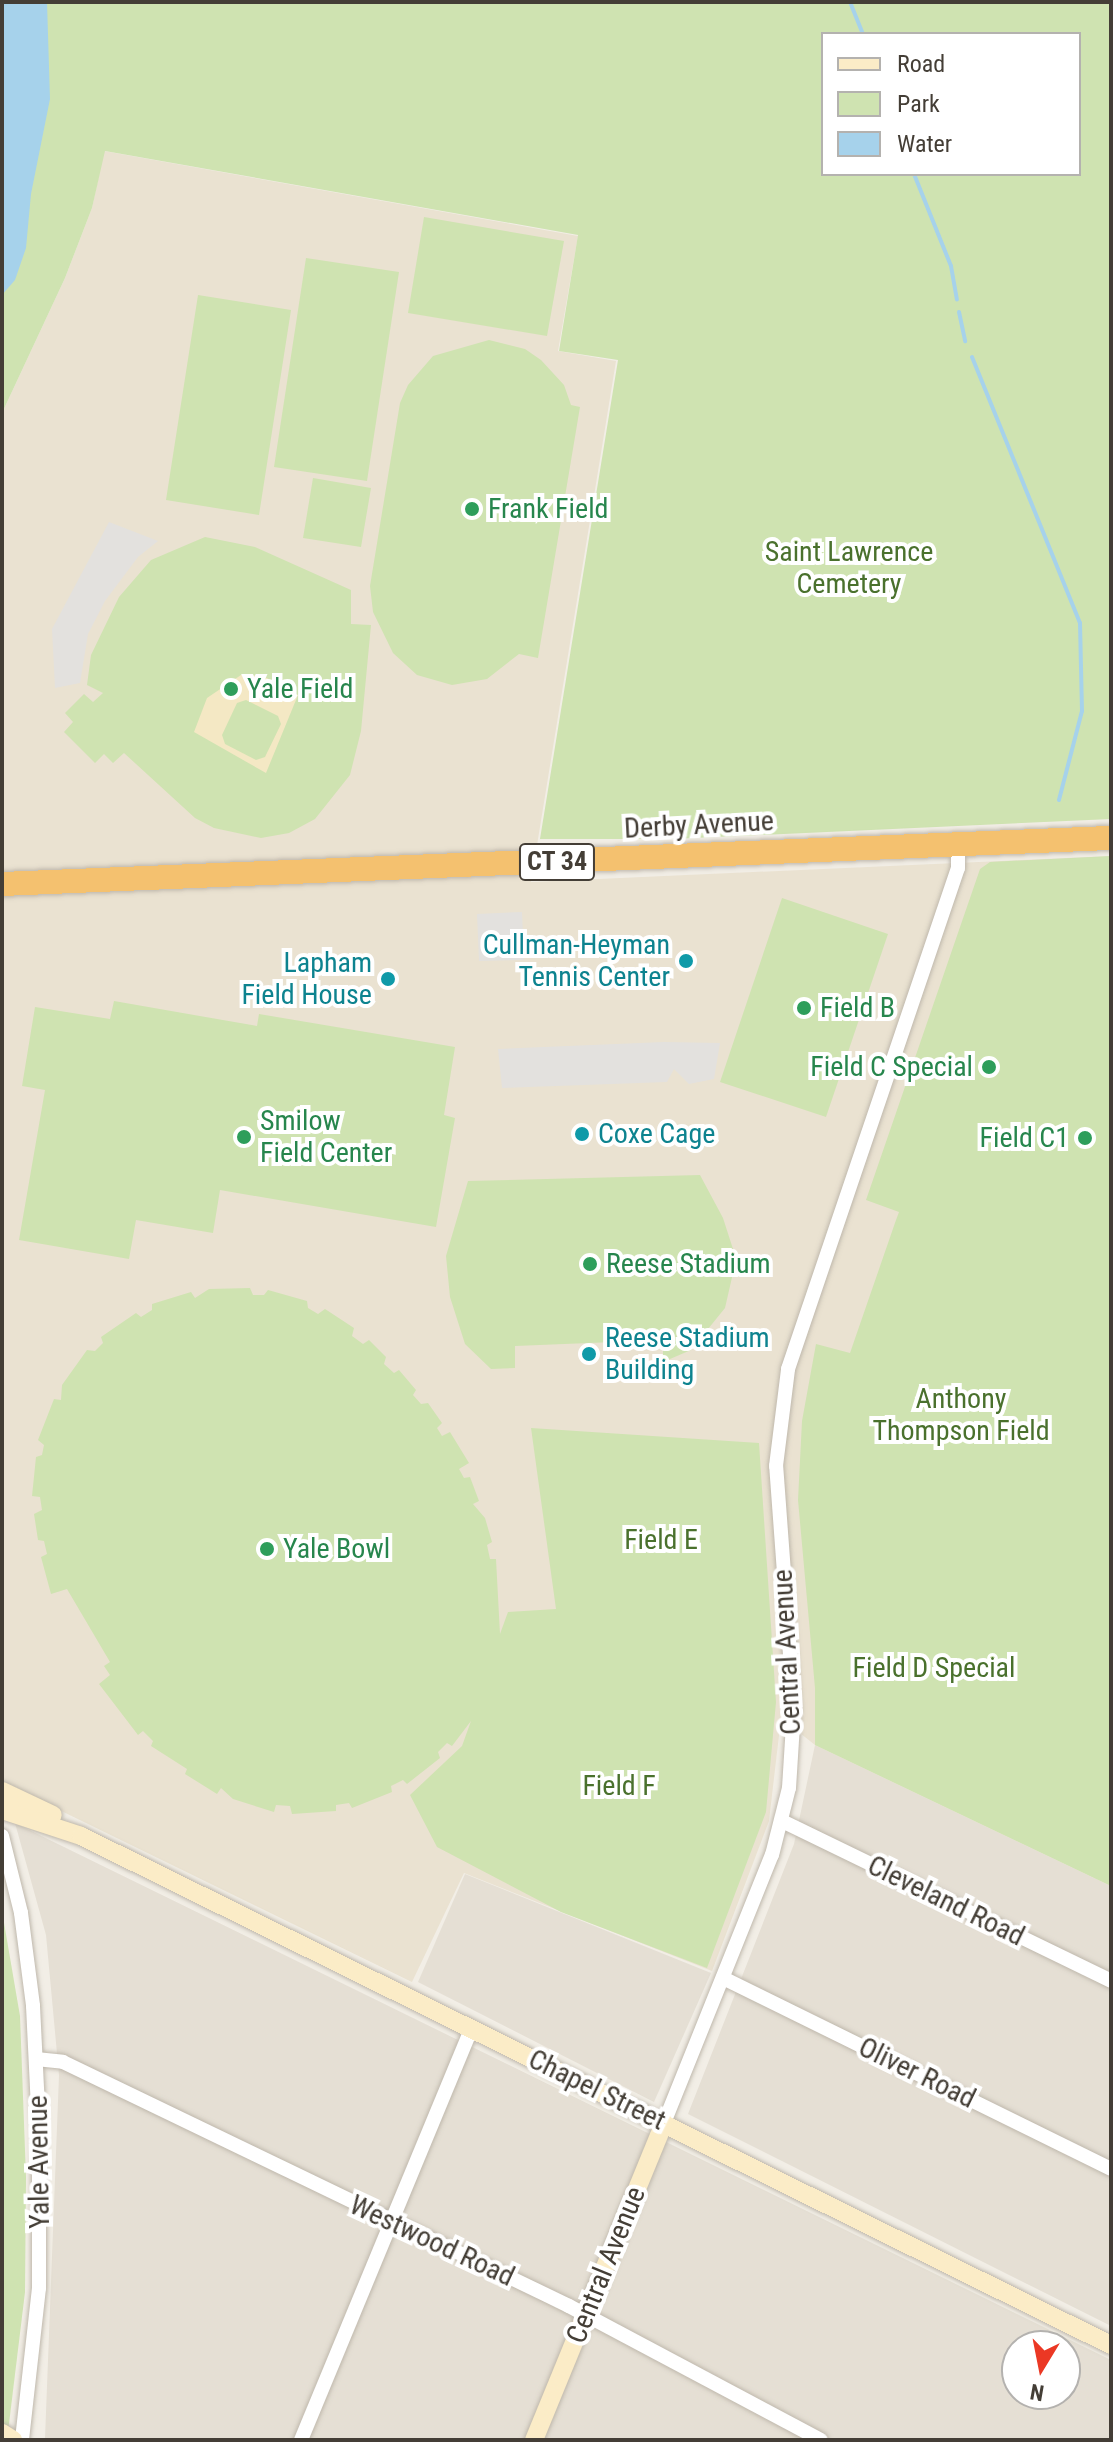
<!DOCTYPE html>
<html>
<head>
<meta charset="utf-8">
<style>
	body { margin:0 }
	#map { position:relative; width:1113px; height:2442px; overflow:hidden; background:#f2eee6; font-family:"Roboto Condensed",sans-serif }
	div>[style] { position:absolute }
	.residential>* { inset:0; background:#e5dfd4 }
	.education>* { inset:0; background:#eae2d1 }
	.green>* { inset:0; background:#cfe3b1 }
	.sand>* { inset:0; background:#f4e8c4 }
	.parking>* { inset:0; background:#e3e1de }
	.water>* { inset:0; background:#a6d2eb }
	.stream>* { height:4px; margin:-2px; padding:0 2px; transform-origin:2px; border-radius:2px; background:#a6d2eb }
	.roads { filter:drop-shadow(0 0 2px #bfb8ac) drop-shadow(0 0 2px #bfb8ac) }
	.street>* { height:14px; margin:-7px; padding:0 7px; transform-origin:7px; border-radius:7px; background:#fff }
	.secondary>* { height:18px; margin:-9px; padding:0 9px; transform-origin:9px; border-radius:9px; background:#fbecc7 }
	.highway>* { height:24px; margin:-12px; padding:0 12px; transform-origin:12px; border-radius:12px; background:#f4c16f }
	.dots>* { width:22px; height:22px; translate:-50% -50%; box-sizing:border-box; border:4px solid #fff; border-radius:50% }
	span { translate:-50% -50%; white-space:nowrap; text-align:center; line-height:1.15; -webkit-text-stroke:8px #fff; paint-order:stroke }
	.shield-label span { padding:2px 6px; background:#fff; border:2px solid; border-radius:6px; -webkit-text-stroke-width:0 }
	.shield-label { font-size:26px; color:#443e36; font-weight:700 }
	.leisure-label { font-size:28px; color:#27864d }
	.left { translate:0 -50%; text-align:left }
	.right { translate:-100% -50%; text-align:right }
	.park-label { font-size:28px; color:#4a712d }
	.street-label { font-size:28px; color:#443e36 }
	.culture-label { font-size:28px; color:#0d838f }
	.frame { position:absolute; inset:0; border:4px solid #443e36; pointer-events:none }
	.legend { position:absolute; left:821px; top:32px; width:260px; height:144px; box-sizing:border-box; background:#fff; border:2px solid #b4b2af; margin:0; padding:10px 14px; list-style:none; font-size:24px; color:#443e36 }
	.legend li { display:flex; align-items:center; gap:16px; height:40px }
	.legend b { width:40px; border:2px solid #b4b2af }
	.north { position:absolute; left:1001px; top:2330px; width:80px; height:80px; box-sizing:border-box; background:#fff; border:2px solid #b4b2af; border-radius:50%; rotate:190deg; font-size:22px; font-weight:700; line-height:32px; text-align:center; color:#443e36 }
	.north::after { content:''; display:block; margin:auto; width:28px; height:36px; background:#eb3824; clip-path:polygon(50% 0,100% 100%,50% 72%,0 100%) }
</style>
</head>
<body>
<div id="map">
	<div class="residential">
		<div style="clip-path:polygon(815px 1745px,1111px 1886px,1111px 2326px,688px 2114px,794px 1844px)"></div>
		<div style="clip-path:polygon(evenodd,15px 1823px,1111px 2360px,1111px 2440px,49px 2440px,45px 2438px,59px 2075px,46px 1935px,15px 1823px,1017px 2346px,1065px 2346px,1065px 2394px,1017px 2394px,1017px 2346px)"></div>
		<div style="clip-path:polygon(465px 1874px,711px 1973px,654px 2102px,418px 1982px)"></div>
	</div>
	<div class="education">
		<div style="clip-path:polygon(104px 151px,578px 236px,558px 351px,616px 361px,531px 882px,1111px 856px,1111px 1886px,815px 1745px,781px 1718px,769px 1821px,712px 1971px,464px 1873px,412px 1982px,2px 1782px,2px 413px,65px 278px,92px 208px)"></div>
	</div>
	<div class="green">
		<div style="clip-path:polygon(evenodd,2px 2px,1111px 2px,1111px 819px,673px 839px,540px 839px,618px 360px,559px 351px,578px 235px,105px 151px,92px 208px,65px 278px,2px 413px,2px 2px,823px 34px,1079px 34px,1079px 174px,823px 174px,823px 34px)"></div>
		<div style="clip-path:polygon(424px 217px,564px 241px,547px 336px,408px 313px)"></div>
		<div style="clip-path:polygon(306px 258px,399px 272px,367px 481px,274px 467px)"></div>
		<div style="clip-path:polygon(198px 295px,291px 310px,259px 515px,166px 500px)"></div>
		<div style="clip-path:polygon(489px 340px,525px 349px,541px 360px,564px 385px,571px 405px,580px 407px,538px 658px,519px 654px,487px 679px,452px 685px,417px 675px,393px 653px,373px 612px,370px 586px,400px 403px,408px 385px,433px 356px)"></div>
		<div style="clip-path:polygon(313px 478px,371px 488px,361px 547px,303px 538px)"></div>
		<div style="clip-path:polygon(205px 537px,255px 547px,351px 590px,351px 624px,371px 625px,361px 731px,350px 775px,315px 819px,289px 833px,261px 838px,214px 828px,195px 818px,124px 753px,113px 763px,104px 754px,95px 763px,64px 732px,73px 722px,65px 713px,84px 694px,93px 702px,103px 693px,87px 685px,91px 655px,119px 597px,151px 560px)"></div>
		<div style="clip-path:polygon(1111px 856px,1111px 1886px,815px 1745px,815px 1688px,798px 1500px,802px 1421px,816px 1344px,850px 1353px,896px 1220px,899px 1212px,866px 1200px,980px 869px,990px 862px)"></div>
		<div style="clip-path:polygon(782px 898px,888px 934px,826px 1117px,720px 1082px)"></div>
		<div style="clip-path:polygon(114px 1001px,257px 1026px,259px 1014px,455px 1047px,444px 1115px,455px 1118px,436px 1227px,220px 1190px,213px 1233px,136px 1220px,129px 1259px,19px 1240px,45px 1090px,22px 1086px,35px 1007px,110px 1019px)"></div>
		<div style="clip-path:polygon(700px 1175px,723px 1218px,733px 1249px,733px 1273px,725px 1308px,691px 1350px,663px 1362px,663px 1340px,515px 1346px,515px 1368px,491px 1369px,465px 1344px,450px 1297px,446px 1256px,468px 1181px)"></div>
		<div style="clip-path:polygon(250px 1288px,253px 1295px,264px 1295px,268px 1290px,307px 1301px,308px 1308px,318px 1314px,325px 1309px,354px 1328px,352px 1336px,363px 1344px,369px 1340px,386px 1357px,384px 1364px,394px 1373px,399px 1370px,416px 1390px,413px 1395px,421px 1404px,428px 1403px,442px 1423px,437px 1428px,442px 1436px,450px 1432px,469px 1463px,459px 1469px,464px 1478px,470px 1477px,479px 1501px,473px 1504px,485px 1518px,492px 1542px,487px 1545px,490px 1559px,496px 1559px,500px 1634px,508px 1612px,556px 1609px,531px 1428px,759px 1443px,776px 1702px,766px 1812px,707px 1968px,561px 1912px,437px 1847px,410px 1795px,462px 1746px,471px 1721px,452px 1746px,447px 1743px,438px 1752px,440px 1758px,407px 1784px,403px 1780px,391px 1786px,392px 1792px,352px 1808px,349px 1803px,336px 1805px,336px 1811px,292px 1814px,290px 1806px,276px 1805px,274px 1812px,233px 1799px,221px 1788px,217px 1794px,185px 1774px,187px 1769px,151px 1746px,153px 1741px,143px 1731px,138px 1735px,99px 1684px,110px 1675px,104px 1666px,110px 1662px,67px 1589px,51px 1594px,41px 1557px,47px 1554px,44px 1541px,38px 1540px,34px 1514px,42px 1510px,40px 1497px,32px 1496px,36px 1457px,42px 1455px,44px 1445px,38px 1440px,54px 1399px,61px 1400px,62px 1385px,87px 1350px,95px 1351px,103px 1343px,101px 1337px,136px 1313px,141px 1317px,152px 1310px,152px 1304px,191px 1292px,195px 1298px,209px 1289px)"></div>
		<div style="clip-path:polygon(2px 1911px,20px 2016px,26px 2177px,25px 2292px,7px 2440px,2px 2440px)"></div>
	</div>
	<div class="sand">
		<div style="clip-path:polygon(evenodd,241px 675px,263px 676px,298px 695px,266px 773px,194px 732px,207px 698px,241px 675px,246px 700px,278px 716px,281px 724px,265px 757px,256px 760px,225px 744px,222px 735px,237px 703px,246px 700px)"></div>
	</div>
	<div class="parking">
		<div style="clip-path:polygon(109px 522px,158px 541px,138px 557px,105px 601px,88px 634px,80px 683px,55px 688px,52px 629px)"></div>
		<div style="clip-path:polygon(522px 912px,524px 960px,479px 961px,477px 914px)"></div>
		<div style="clip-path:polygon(664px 1042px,720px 1043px,714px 1079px,689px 1084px,674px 1069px,667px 1082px,502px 1088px,498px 1049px)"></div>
	</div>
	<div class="water">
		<div style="clip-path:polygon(2px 2px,47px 2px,50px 99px,31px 194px,26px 248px,15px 280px,2px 295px)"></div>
	</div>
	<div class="stream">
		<div style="left:850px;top:2px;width:35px;rotate:68deg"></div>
		<div style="left:914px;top:174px;width:99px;rotate:68.1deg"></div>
		<div style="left:951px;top:266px;width:34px;rotate:80deg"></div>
		<div style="left:959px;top:312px;width:30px;rotate:78deg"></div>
		<div style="left:972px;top:357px;width:287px;rotate:67.9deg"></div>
		<div style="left:1080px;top:623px;width:88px;rotate:88.7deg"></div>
		<div style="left:1082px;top:711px;width:92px;rotate:104.5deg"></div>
	</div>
	<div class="roads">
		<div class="street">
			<div style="left:782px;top:1821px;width:366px;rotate:25.9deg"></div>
			<div style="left:2px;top:1836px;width:79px;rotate:76.1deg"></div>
			<div style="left:21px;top:1913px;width:94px;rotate:82.6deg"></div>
			<div style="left:33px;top:2006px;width:124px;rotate:87.2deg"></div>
			<div style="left:39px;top:2130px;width:158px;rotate:90deg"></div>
			<div style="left:39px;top:2288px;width:153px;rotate:96.4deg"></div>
			<div style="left:723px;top:1978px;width:432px;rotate:26.2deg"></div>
			<div style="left:36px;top:2059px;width:27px;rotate:6deg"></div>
			<div style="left:63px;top:2062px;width:562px;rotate:25.74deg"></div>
			<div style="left:569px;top:2306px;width:285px;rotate:28deg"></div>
			<div style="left:664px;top:2123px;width:289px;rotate:-68.1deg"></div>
			<div style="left:772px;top:1855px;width:69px;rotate:-75.8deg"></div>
			<div style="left:789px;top:1788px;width:79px;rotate:-86.4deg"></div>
			<div style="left:794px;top:1709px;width:244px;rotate:-94.2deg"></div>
			<div style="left:776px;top:1466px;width:98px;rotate:-82.9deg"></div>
			<div style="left:788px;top:1369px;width:529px;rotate:-71.26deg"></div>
			<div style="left:958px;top:868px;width:23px;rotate:-90deg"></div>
			<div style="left:301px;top:2440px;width:446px;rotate:-67.5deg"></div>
		</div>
		<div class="secondary">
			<div style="left:2px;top:1791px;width:56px;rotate:25.2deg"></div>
			<div style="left:2px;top:1810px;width:83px;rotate:18.2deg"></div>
			<div style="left:81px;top:1836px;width:1149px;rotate:26.3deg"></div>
			<div style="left:2px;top:2433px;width:13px;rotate:32deg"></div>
			<div style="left:534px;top:2440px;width:343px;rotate:-67.7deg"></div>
		</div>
		<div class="highway">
			<div style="left:2px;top:884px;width:1110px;rotate:-2.38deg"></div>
		</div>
	</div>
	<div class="dots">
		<div style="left:472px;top:509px;background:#2e9e5b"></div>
		<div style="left:231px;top:689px;background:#2e9e5b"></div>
		<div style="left:686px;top:961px;background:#0f9aa8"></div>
		<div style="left:388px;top:979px;background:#0f9aa8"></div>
		<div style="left:804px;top:1008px;background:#2e9e5b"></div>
		<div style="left:989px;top:1067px;background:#2e9e5b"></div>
		<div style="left:582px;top:1134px;background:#0f9aa8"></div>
		<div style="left:244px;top:1137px;background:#2e9e5b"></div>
		<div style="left:1085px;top:1138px;background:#2e9e5b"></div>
		<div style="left:590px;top:1264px;background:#2e9e5b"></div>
		<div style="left:589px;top:1354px;background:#0f9aa8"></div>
		<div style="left:267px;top:1549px;background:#2e9e5b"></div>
	</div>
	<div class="shield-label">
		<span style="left:557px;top:862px">CT 34</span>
	</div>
	<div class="leisure-label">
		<span class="left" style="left:488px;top:509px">Frank Field</span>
		<span class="left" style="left:247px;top:689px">Yale Field</span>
		<span class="left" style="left:820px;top:1008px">Field B</span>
		<span class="right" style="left:973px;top:1067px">Field C Special</span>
		<span class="left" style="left:260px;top:1137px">Smilow<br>Field Center</span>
		<span class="right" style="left:1069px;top:1138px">Field C1</span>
		<span class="left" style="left:606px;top:1264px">Reese Stadium</span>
		<span class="left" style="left:283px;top:1549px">Yale Bowl</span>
	</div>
	<div class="park-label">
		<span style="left:849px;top:568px">Saint Lawrence<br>Cemetery</span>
		<span style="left:961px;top:1415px">Anthony<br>Thompson Field</span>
		<span style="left:661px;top:1540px">Field E</span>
		<span style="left:934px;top:1668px">Field D Special</span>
		<span style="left:619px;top:1786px">Field F</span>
	</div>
	<div class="street-label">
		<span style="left:699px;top:825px;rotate:-3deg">Derby Avenue</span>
		<span style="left:787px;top:1652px;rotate:-93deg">Central Avenue</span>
		<span style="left:946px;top:1901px;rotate:26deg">Cleveland Road</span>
		<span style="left:917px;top:2073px;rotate:26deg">Oliver Road</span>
		<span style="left:597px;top:2090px;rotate:26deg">Chapel Street</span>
		<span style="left:39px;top:2162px;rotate:-91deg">Yale Avenue</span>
		<span style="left:432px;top:2241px;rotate:25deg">Westwood Road</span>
		<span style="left:606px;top:2265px;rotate:-68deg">Central Avenue</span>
	</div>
	<div class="culture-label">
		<span class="right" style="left:670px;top:961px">Cullman-Heyman<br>Tennis Center</span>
		<span class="right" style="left:372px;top:979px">Lapham<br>Field House</span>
		<span class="left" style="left:598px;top:1134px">Coxe Cage</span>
		<span class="left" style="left:605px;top:1354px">Reese Stadium<br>Building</span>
	</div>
	<div class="frame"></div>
	<ul class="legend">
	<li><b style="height:10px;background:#fbecc7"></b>Road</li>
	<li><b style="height:22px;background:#cfe3b1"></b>Park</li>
	<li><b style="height:22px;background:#a6d2eb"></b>Water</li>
	</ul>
	<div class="north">N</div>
</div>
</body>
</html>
